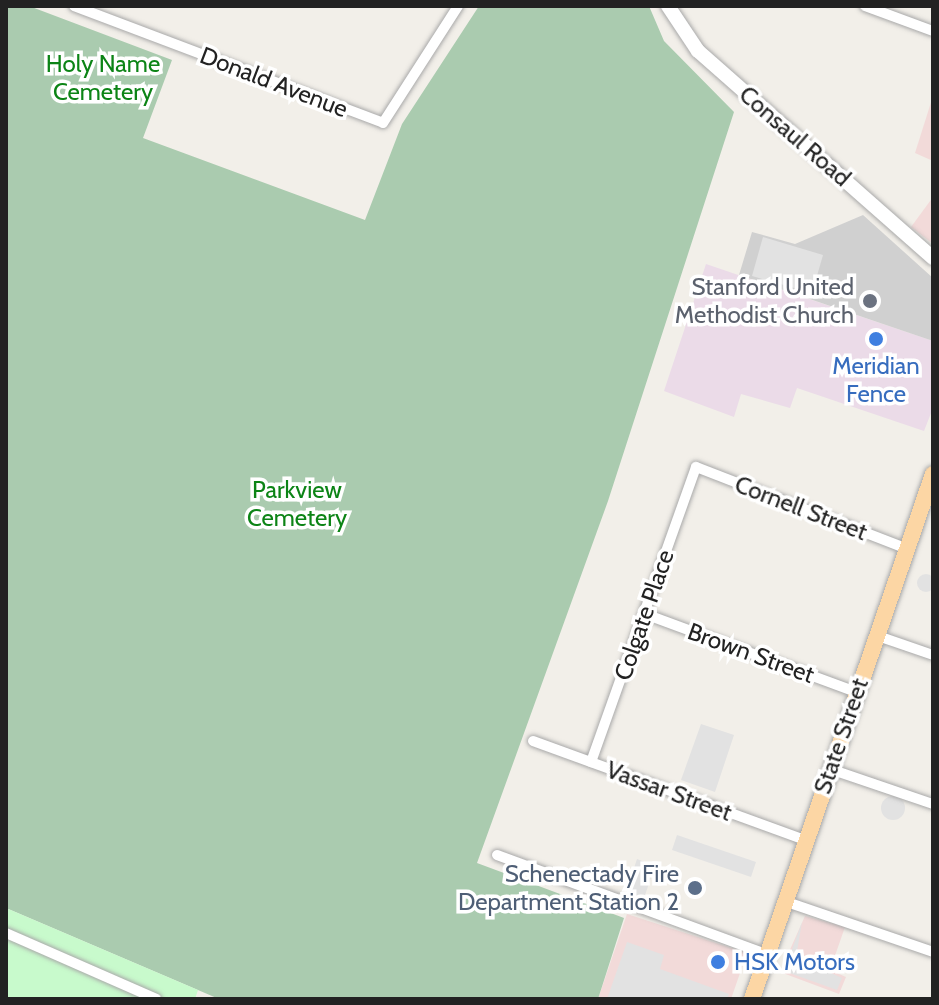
<!DOCTYPE html>
<html>
<head>
<meta charset="utf-8">
<style>
	body { margin:0 }
	#map { position:relative; width:939px; height:1005px; overflow:hidden; background:#f2efe9; font-family:Cabin,sans-serif }
	div>[style] { position:absolute }
	.commercial>* { inset:0; background:#f2dad9 }
	.industrial>* { inset:0; background:#ebdbe8 }
	.religious>* { inset:0; background:#d0d0d0 }
	.cemetery>* { inset:0; background:#aacbaf }
	.park>* { inset:0; background:#c8facc }
	.parking>* { inset:0; background:#e2e2e2 }
	.round { border-radius:50% }
	.roads { filter:drop-shadow(0 0 2px #a9a9a9) drop-shadow(0 0 2px #a9a9a9) }
	.minor>* { height:10px; margin:-5px; padding:0 5px; transform-origin:5px; border-radius:5px; background:#fff }
	.tertiary>* { height:14px; margin:-7px; padding:0 7px; transform-origin:7px; border-radius:7px; background:#fff }
	.primary>* { height:16px; margin:-8px; padding:0 8px; transform-origin:8px; border-radius:8px; background:#fcd6a4 }
	.dots>* { width:22px; height:22px; translate:-50% -50%; box-sizing:border-box; border:4px solid #fff; border-radius:50% }
	span { translate:-50% -50%; white-space:nowrap; text-align:center; line-height:1.15; -webkit-text-stroke:7px #fff; paint-order:stroke }
	.park-label { font-size:24px; color:#0c8416 }
	.street-label { font-size:24px; color:#222 }
	.worship-label { font-size:24px; color:#5b616d }
	.right { translate:-100% -50%; text-align:right }
	.shop-label { font-size:24px; color:#366cbe }
	.left { translate:0 -50%; text-align:left }
	.service-label { font-size:24px; color:#4e5e75 }
	.frame { position:absolute; inset:0; border:8px solid #222; pointer-events:none }
</style>
</head>
<body>
<div id="map">
	<div class="commercial">
		<div style="clip-path:polygon(933px 96px,933px 161px,915px 153px)"></div>
		<div style="clip-path:polygon(933px 197px,933px 244px,911px 227px)"></div>
		<div style="clip-path:polygon(627px 914px,747px 953px,731px 999px,598px 999px)"></div>
		<div style="clip-path:polygon(805px 916px,845px 927px,830px 970px,846px 977px,839px 994px,780px 972px)"></div>
	</div>
	<div class="industrial">
		<div style="clip-path:polygon(706px 264px,933px 341px,933px 408px,924px 431px,797px 388px,790px 408px,741px 394px,734px 417px,664px 391px)"></div>
	</div>
	<div class="religious">
		<div style="clip-path:polygon(863px 215px,933px 278px,933px 341px,739px 275px,752px 232px,795px 244px)"></div>
	</div>
	<div class="cemetery">
		<div style="clip-path:polygon(6px 6px,29px 6px,172px 60px,143px 138px,365px 220px,402px 124px,479px 6px,649px 6px,664px 41px,734px 112px,608px 501px,477px 863px,624px 918px,598px 999px,219px 999px,6px 908px)"></div>
	</div>
	<div class="park">
		<div style="clip-path:polygon(6px 908px,198px 990px,195px 999px,6px 999px)"></div>
	</div>
	<div class="parking">
		<div style="clip-path:polygon(763px 237px,823px 255px,812px 293px,752px 276px)"></div>
		<div class="round" style="left:917px;top:574px;width:18px;height:18px"></div>
		<div style="clip-path:polygon(701px 724px,734px 735px,715px 792px,681px 780px)"></div>
		<div class="round" style="left:881px;top:796px;width:24px;height:24px"></div>
		<div style="clip-path:polygon(677px 835px,756px 862px,751px 877px,672px 850px)"></div>
		<div style="clip-path:polygon(637px 859px,655px 866px,643px 901px,625px 895px)"></div>
		<div style="clip-path:polygon(802px 922px,796px 957px,842px 978px,837px 990px,784px 971px)"></div>
		<div style="clip-path:polygon(627px 942px,664px 955px,660px 969px,729px 994px,727px 999px,607px 999px)"></div>
	</div>
	<div class="roads">
		<div class="minor">
			<div style="left:74px;top:6px;width:330px;rotate:20.7deg"></div>
			<div style="left:383px;top:123px;width:139px;rotate:-57.3deg"></div>
			<div style="left:865px;top:6px;width:72px;rotate:20.2deg"></div>
			<div style="left:645px;top:614px;width:225px;rotate:20.3deg"></div>
			<div style="left:875px;top:635px;width:61px;rotate:19deg"></div>
			<div style="left:533px;top:741px;width:289px;rotate:20deg"></div>
			<div style="left:591px;top:762px;width:313px;rotate:-70.4deg"></div>
			<div style="left:696px;top:467px;width:226px;rotate:21.2deg"></div>
			<div style="left:830px;top:769px;width:109px;rotate:18.8deg"></div>
			<div style="left:497px;top:855px;width:287px;rotate:20.2deg"></div>
			<div style="left:784px;top:901px;width:157px;rotate:18.9deg"></div>
			<div style="left:6px;top:933px;width:164px;rotate:23.7deg"></div>
		</div>
		<div class="tertiary">
			<div style="left:668px;top:6px;width:54px;rotate:56.3deg"></div>
			<div style="left:698px;top:51px;width:313px;rotate:41.4deg"></div>
		</div>
		<div class="primary">
			<div style="left:752px;top:999px;width:555px;rotate:-70.98deg"></div>
		</div>
	</div>
	<div class="dots">
		<div style="left:870px;top:301px;background:#6b7280"></div>
		<div style="left:876px;top:339px;background:#3f7fe0"></div>
		<div style="left:695px;top:888px;background:#5c6f8a"></div>
		<div style="left:718px;top:962px;background:#3f7fe0"></div>
	</div>
	<div class="park-label">
		<span style="left:103px;top:78px">Holy Name<br>Cemetery</span>
		<span style="left:297px;top:504px">Parkview<br>Cemetery</span>
	</div>
	<div class="street-label">
		<span style="left:274px;top:82px;rotate:21deg">Donald Avenue</span>
		<span style="left:795px;top:136px;rotate:41deg">Consaul Road</span>
		<span style="left:801px;top:508px;rotate:21deg">Cornell Street</span>
		<span style="left:644px;top:615px;rotate:-71deg">Colgate Place</span>
		<span style="left:751px;top:653px;rotate:20deg">Brown Street</span>
		<span style="left:841px;top:736px;rotate:-71deg">State Street</span>
		<span style="left:669px;top:791px;rotate:20deg">Vassar Street</span>
	</div>
	<div class="worship-label">
		<span class="right" style="left:854px;top:301px">Stanford United<br>Methodist Church</span>
	</div>
	<div class="shop-label">
		<span style="left:876px;top:380px">Meridian<br>Fence</span>
		<span class="left" style="left:734px;top:962px">HSK Motors</span>
	</div>
	<div class="service-label">
		<span class="right" style="left:679px;top:888px">Schenectady Fire<br>Department Station 2</span>
	</div>
	<div class="frame"></div>
</div>
</body>
</html>
